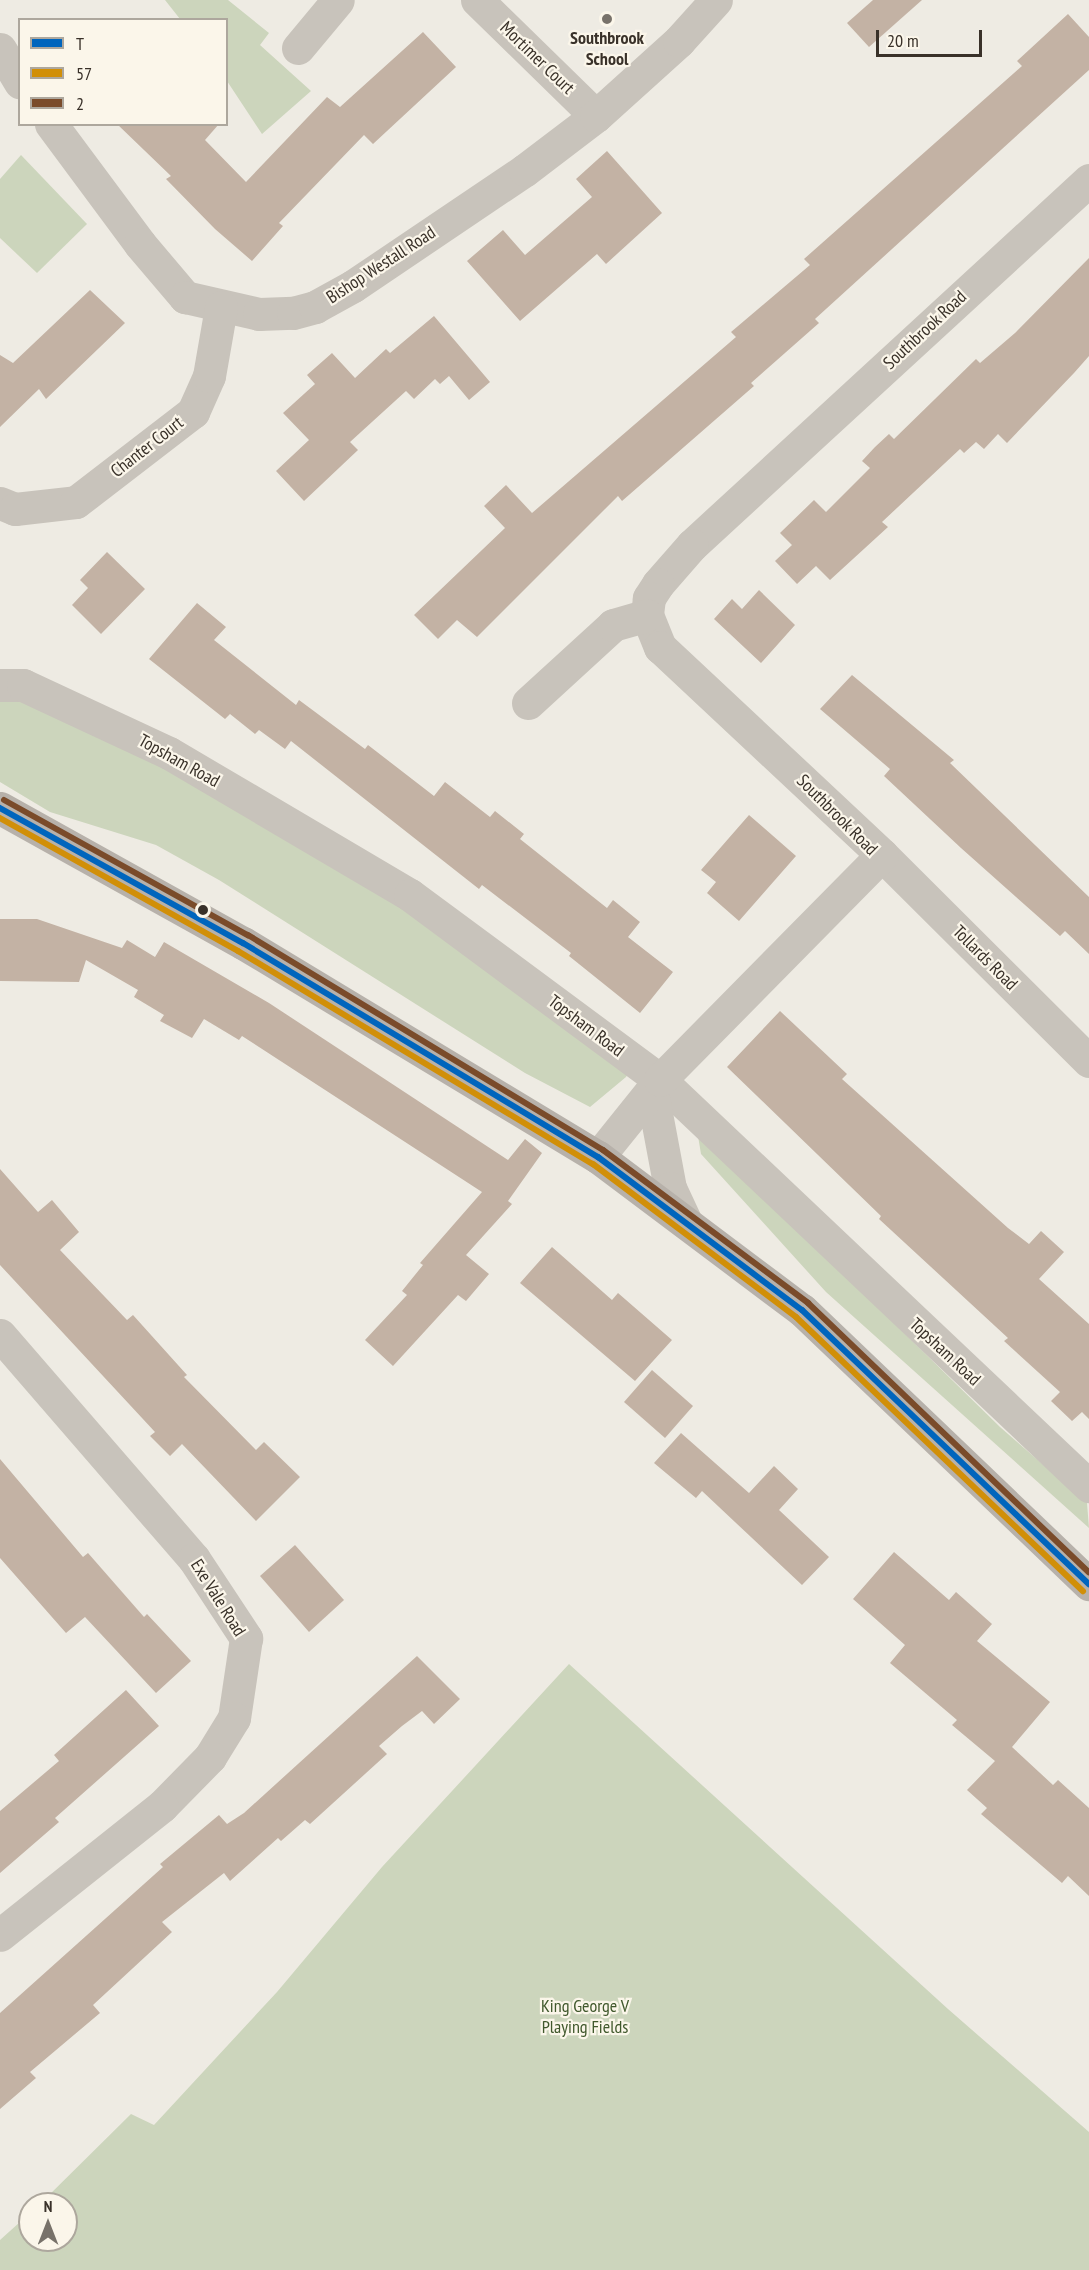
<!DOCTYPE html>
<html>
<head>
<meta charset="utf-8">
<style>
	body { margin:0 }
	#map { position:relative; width:1089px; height:2270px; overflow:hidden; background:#eeebe3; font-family:"PT Sans Narrow",sans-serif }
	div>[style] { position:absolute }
	.green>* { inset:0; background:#ccd5bc }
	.building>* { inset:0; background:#c3b2a4 }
	.minor>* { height:33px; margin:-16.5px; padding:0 16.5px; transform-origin:16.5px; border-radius:16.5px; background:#c8c3bb }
	.major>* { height:33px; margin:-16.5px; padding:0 16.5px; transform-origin:16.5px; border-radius:16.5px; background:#b7b1aa }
	.bus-1>* { height:6px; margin:-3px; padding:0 3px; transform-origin:3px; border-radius:3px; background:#0065bd }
	.bus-2>* { height:6px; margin:-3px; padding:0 3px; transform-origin:3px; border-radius:3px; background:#d18f08 }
	.bus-3>* { height:6px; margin:-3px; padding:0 3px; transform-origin:3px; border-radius:3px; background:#7a4b2a }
	.dots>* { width:16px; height:16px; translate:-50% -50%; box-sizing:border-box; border:3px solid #fbf6ea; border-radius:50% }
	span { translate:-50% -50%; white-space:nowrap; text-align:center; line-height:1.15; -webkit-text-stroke:4.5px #fbf6ea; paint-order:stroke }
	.poi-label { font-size:18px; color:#393129; font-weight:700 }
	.street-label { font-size:18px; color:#393129 }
	.park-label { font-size:18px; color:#40582c }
	.legend { position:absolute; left:18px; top:18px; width:210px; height:108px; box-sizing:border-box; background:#fbf6ea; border:2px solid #ada79d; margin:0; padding:8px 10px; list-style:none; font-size:18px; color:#393129 }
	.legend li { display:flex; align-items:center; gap:12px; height:30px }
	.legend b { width:30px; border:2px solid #ada79d }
	.north { position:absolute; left:18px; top:2192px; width:60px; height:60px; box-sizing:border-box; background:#fbf6ea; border:2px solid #ada79d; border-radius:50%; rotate:0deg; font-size:16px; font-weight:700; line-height:24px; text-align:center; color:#393129 }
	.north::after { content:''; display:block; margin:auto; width:21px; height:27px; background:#78726a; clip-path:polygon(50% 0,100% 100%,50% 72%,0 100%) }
	.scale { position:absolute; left:876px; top:30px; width:106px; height:27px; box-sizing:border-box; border:3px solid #393129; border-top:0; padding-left:8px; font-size:18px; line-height:21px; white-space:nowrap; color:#393129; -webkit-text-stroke:4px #fbf6ea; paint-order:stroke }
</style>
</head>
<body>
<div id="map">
	<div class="green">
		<div style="clip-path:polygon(165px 0,228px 0,269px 33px,260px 45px,311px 91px,262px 134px,227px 81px,226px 20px,180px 19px)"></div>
		<div style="clip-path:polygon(21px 155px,87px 224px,37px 273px,0 238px,0 179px)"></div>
		<div style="clip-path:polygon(0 692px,131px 749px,426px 914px,635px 1062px,626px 1077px,590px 1107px,525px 1073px,219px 880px,156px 845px,50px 812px,0 782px)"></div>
		<div style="clip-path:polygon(697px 1130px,1000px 1427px,1087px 1503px,1089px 1528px,826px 1292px,701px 1154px)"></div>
		<div style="clip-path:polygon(569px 1664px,948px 2009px,1089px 2132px,1089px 2270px,0 2270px,0 2240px,30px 2213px,30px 2240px,66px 2240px,66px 2204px,40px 2204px,131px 2114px,154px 2125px,277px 1992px,382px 1867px)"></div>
	</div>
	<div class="building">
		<div style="clip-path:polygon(873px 0,922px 0,869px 47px,847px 23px)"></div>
		<div style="clip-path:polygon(1068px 14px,1089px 37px,1089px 70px,815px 319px,819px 323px,751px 383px,754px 386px,622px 501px,618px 496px,477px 637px,457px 620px,438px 639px,414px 615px,505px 528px,484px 506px,506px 485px,532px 513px,736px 337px,731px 332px,810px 265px,804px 259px,1022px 66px,1017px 61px)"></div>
		<div style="clip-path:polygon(423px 32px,456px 67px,373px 144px,364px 135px,279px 223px,283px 226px,252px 261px,215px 229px,166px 179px,171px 176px,117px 124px,219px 124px,205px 140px,246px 182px,327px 97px,340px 107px)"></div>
		<div style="clip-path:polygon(607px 151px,662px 213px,606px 264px,597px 254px,520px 321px,467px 261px,503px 230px,525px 255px,592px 197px,576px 179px)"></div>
		<div style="clip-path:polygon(1089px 258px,1089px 356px,1074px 373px,1007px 443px,998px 434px,984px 449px,976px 442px,964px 453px,960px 449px,882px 522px,888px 527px,830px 580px,816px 566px,797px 584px,775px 561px,792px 545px,780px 533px,814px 500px,826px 512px,870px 468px,862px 461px,875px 447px,889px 434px,894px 439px,976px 359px,980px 363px,1015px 333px)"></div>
		<div style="clip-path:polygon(90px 290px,125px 323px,46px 399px,39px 389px,0 427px,0 355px,13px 363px)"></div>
		<div style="clip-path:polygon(434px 316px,490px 382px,469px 400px,449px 376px,440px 384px,435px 379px,414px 399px,406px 391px,350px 442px,358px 450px,304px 501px,276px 471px,309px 440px,283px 413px,315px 384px,307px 375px,332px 353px,355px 378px,386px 349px,390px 353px)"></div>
		<div style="clip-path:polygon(107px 552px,145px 589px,101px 634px,72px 605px,88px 588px,80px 580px)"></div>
		<div style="clip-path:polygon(759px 590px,795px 625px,761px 663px,714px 619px,732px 599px,742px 609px)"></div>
		<div style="clip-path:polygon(197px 603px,226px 627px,214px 640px,296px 705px,299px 700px,365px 749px,368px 745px,434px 796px,445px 782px,490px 817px,495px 811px,524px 834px,520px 839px,607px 908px,613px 900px,640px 922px,628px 937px,673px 972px,640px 1013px,569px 956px,571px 953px,482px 885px,479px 889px,291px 741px,285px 749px,259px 730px,255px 734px,230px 714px,225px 719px,149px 659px)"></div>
		<div style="clip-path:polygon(852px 675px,954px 760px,950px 763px,1089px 897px,1089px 954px,1065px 931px,1060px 936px,961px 848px,884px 776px,890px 769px,820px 709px)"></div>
		<div style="clip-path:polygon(749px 815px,796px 856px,739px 921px,707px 893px,716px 882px,701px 870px)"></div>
		<div style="clip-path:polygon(0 919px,37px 919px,122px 948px,127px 940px,155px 957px,164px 942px,269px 1003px,508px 1160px,525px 1139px,542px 1153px,508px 1201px,512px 1204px,466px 1255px,489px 1274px,466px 1301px,458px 1295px,393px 1366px,365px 1340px,407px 1295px,402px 1291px,423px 1265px,420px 1263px,482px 1192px,242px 1036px,239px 1040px,204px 1019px,192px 1038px,160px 1021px,164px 1015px,134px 997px,138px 990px,86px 960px,79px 982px,0 981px)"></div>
		<div style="clip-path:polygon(780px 1011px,847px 1074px,842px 1079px,1008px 1228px,1029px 1244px,1041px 1231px,1064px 1252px,1039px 1279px,1089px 1324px,1089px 1419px,1082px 1412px,1072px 1421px,1051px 1401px,1060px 1392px,1004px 1341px,1008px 1338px,879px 1219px,881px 1216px,727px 1067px)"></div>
		<div style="clip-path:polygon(0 1169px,38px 1212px,52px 1200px,79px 1232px,60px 1250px,127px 1320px,133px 1315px,187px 1375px,184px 1377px,256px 1450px,264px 1442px,300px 1477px,256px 1521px,182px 1444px,170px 1456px,150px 1436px,155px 1432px,0 1265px)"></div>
		<div style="clip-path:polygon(552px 1247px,612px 1300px,618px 1293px,672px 1340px,635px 1381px,520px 1283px)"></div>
		<div style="clip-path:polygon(652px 1370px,693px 1406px,665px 1438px,624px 1402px)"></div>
		<div style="clip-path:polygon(681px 1433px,749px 1493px,774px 1466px,798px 1489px,779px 1510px,829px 1557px,802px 1585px,702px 1491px,696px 1498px,654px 1463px)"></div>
		<div style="clip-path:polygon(0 1459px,83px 1557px,88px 1553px,144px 1617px,147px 1614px,191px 1661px,156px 1693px,85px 1617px,66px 1633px,0 1558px)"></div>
		<div style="clip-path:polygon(295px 1545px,344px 1600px,309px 1632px,260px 1576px)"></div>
		<div style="clip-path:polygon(894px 1552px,949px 1600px,956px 1592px,992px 1624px,977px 1641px,1050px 1702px,1012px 1747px,1053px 1785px,1058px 1780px,1089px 1808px,1089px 1896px,1068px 1876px,1062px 1883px,981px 1814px,987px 1808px,967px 1790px,995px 1761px,952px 1725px,957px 1720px,890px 1663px,905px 1645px,853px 1599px)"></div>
		<div style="clip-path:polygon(417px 1656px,460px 1699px,434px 1724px,422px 1711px,402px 1726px,379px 1746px,387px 1754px,310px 1824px,305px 1820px,281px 1841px,278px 1838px,230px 1881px,224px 1873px,162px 1922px,172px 1932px,93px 2005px,100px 2013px,30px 2072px,36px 2078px,0 2109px,0 2013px,163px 1867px,160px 1864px,219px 1815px,227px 1824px,244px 1813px)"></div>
		<div style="clip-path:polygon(126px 1690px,159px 1726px,55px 1818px,59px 1822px,0 1873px,0 1811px,59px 1761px,54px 1755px)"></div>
	</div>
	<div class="minor">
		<div style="left:477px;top:0;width:166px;rotate:44.3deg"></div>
		<div style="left:298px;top:48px;width:62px;rotate:-50.2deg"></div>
		<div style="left:0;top:49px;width:39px;rotate:59deg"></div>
		<div style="left:51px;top:124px;width:149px;rotate:53.4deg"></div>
		<div style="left:140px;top:244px;width:70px;rotate:49.7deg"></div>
		<div style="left:185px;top:297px;width:76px;rotate:12.9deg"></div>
		<div style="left:259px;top:314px;width:34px;rotate:-2deg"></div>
		<div style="left:293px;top:313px;width:23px;rotate:-15deg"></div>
		<div style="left:315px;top:307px;width:43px;rotate:-28.9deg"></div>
		<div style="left:353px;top:286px;width:207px;rotate:-34deg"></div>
		<div style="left:525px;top:170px;width:89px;rotate:-37.3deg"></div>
		<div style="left:596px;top:116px;width:112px;rotate:-42.1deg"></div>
		<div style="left:679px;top:41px;width:55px;rotate:-47.9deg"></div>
		<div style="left:1089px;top:180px;width:539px;rotate:137.4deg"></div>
		<div style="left:692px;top:545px;width:52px;rotate:131.1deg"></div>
		<div style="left:658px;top:584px;width:17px;rotate:123deg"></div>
		<div style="left:649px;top:598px;width:17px;rotate:97deg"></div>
		<div style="left:647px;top:615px;width:35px;rotate:68deg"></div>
		<div style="left:660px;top:647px;width:304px;rotate:43.1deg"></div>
		<div style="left:882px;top:855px;width:292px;rotate:44.9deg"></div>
		<div style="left:0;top:503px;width:16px;rotate:22deg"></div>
		<div style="left:15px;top:509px;width:61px;rotate:-6.5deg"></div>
		<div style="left:76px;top:502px;width:148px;rotate:-37.6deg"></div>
		<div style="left:193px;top:412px;width:39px;rotate:-66deg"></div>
		<div style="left:209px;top:376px;width:70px;rotate:-80.1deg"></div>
		<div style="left:0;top:685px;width:23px"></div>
		<div style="left:23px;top:685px;width:161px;rotate:25deg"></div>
		<div style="left:169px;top:753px;width:280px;rotate:30.5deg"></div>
		<div style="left:410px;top:895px;width:311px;rotate:36.5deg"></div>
		<div style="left:660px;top:1080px;width:591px;rotate:43.42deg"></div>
		<div style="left:528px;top:703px;width:115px;rotate:-42.5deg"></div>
		<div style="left:613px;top:625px;width:35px;rotate:-16deg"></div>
		<div style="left:652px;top:1092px;width:98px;rotate:79.4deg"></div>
		<div style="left:670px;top:1188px;width:38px;rotate:65deg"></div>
		<div style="left:598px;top:1157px;width:99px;rotate:-51.2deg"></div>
		<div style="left:660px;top:1080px;width:316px;rotate:-45.4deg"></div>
		<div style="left:0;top:1335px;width:296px;rotate:49.1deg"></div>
		<div style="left:194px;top:1559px;width:95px;rotate:56.6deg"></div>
		<div style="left:246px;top:1638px;width:81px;rotate:98.5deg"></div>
		<div style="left:234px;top:1718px;width:46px;rotate:121.6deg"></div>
		<div style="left:210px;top:1757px;width:69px;rotate:134.4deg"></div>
		<div style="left:162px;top:1806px;width:207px;rotate:141.5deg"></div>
	</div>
	<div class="major">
		<div style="left:0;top:808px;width:278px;rotate:29.1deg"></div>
		<div style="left:243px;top:943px;width:415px;rotate:31.1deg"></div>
		<div style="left:598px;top:1157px;width:255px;rotate:36.9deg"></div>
		<div style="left:802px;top:1310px;width:397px;rotate:43.7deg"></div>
	</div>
	<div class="bus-1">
		<div style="left:0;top:808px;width:278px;rotate:29.1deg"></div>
		<div style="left:243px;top:943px;width:415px;rotate:31.1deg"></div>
		<div style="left:598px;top:1157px;width:255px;rotate:36.9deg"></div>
		<div style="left:802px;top:1310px;width:397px;rotate:43.7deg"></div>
	</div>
	<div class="bus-2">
		<div style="left:0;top:818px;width:273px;rotate:29.2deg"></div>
		<div style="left:238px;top:951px;width:414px;rotate:31deg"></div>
		<div style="left:593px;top:1164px;width:254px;rotate:37deg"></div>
		<div style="left:796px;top:1317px;width:397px;rotate:43.7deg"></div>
	</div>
	<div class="bus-3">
		<div style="left:4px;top:800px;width:279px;rotate:29deg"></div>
		<div style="left:248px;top:935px;width:415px;rotate:31.2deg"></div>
		<div style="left:603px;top:1150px;width:256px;rotate:36.7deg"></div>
		<div style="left:808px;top:1303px;width:389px;rotate:43.8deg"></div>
	</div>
	<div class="dots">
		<div style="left:607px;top:19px;background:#78726a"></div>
		<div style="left:203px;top:910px;background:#393129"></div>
	</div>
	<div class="poi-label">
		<span style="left:607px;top:49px">Southbrook<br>School</span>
	</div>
	<div class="street-label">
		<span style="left:537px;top:58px;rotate:44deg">Mortimer Court</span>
		<span style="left:381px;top:265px;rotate:-33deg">Bishop Westall Road</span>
		<span style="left:925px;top:330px;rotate:-43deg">Southbrook Road</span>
		<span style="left:147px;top:447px;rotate:-38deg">Chanter Court</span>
		<span style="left:179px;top:761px;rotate:29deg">Topsham Road</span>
		<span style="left:837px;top:815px;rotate:45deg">Southbrook Road</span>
		<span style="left:985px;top:958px;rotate:45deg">Tollards Road</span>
		<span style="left:586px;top:1026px;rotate:37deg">Topsham Road</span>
		<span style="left:945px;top:1352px;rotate:43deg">Topsham Road</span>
		<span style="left:218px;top:1598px;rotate:58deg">Exe Vale Road</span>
	</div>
	<div class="park-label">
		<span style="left:585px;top:2017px">King George V<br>Playing Fields</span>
	</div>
	<ul class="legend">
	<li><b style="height:8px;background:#0065bd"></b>T</li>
	<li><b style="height:8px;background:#d18f08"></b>57</li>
	<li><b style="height:8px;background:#7a4b2a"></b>2</li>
	</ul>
	<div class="north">N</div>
	<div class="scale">20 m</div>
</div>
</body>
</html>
